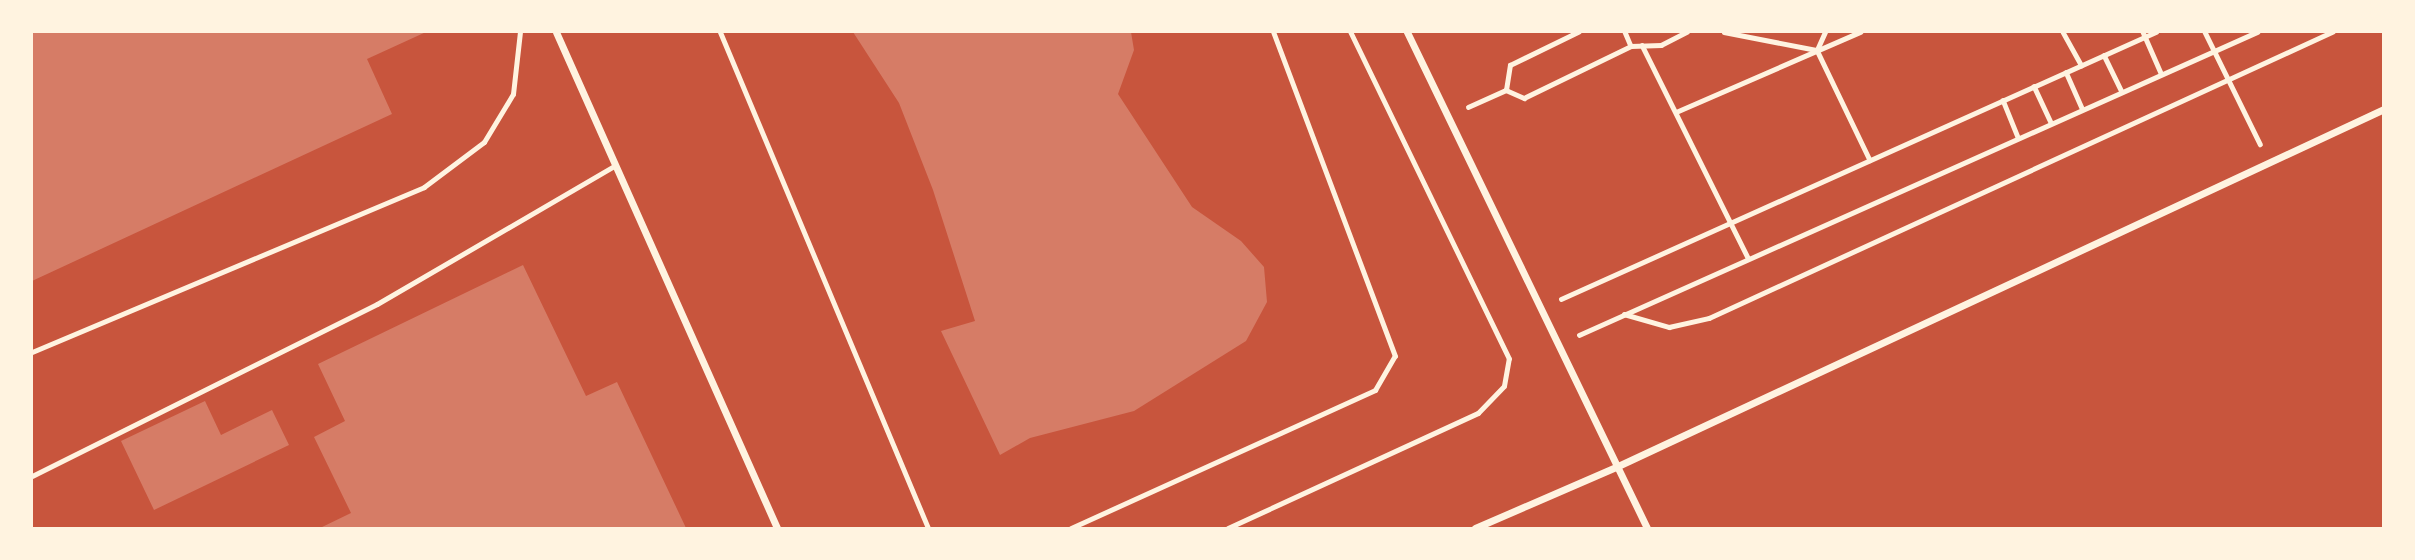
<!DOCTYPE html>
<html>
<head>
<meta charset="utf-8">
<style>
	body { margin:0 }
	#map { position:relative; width:2415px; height:560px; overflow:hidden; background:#c8553d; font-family:Barlow,sans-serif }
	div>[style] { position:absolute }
	.building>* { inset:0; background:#d67c66 }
	.path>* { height:4.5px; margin:-2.25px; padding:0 2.25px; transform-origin:2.25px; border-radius:2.25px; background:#fff3e0 }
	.service>* { height:5px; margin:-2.5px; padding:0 2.5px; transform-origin:2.5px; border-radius:2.5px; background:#fff3e0 }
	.minor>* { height:7px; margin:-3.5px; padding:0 3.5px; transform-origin:3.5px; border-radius:3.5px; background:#fff3e0 }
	span { translate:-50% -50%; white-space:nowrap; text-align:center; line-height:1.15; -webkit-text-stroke:6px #fff3e0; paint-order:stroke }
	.frame { position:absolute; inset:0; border:33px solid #fff3e0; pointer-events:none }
</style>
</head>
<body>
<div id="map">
	<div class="building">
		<div style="clip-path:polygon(32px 32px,426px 32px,367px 59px,392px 114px,32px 281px)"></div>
		<div style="clip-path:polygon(853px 32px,1131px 32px,1134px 50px,1118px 94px,1192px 207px,1241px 241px,1264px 267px,1267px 302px,1246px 341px,1134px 411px,1030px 438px,1000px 455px,941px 331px,975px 321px,933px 190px,899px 103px)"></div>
		<div style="clip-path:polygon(523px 265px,586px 396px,617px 382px,686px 528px,320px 528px,351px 513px,314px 437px,345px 421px,318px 364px)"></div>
		<div style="clip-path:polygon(205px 401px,221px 435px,272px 410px,289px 445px,154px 510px,121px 441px)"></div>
	</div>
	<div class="path">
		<div style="left:1625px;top:32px;width:15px;rotate:67deg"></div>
		<div style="left:1724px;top:32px;width:95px;rotate:11deg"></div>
		<div style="left:1817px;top:50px;width:20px;rotate:-66deg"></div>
		<div style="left:2063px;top:32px;width:38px;rotate:61deg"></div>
		<div style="left:2143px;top:32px;width:45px;rotate:66.3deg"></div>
		<div style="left:2205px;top:32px;width:125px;rotate:63.8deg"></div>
		<div style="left:1642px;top:45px;width:238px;rotate:63.5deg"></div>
		<div style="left:1817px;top:50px;width:122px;rotate:64.3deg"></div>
		<div style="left:2104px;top:55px;width:39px;rotate:64deg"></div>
		<div style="left:2066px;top:72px;width:39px;rotate:66deg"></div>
		<div style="left:2034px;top:86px;width:40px;rotate:65deg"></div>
		<div style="left:1506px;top:90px;width:20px;rotate:24deg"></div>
		<div style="left:1524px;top:98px;width:119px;rotate:-25.9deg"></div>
		<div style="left:1631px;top:46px;width:30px;rotate:-2deg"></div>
		<div style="left:1661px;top:45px;width:29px;rotate:-27deg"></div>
		<div style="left:2003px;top:100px;width:40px;rotate:68deg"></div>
		<div style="left:1468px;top:107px;width:42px;rotate:-24.1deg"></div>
		<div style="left:1506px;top:90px;width:25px;rotate:-81deg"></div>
		<div style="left:1510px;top:65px;width:76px;rotate:-25.9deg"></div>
		<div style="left:1676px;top:112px;width:201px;rotate:-23.5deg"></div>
		<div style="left:1561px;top:299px;width:652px;rotate:-24.17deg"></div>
		<div style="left:1624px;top:314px;width:47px;rotate:16.1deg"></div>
		<div style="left:1669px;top:327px;width:41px;rotate:-12.7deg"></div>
		<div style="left:1709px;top:318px;width:686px;rotate:-24.66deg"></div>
		<div style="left:1579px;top:335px;width:743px;rotate:-24.08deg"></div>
		<div style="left:1228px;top:528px;width:275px;rotate:-24.7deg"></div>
		<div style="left:1478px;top:413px;width:37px;rotate:-46deg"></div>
		<div style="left:1504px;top:386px;width:27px;rotate:-80deg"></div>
		<div style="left:1509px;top:359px;width:364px;rotate:-115.9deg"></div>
	</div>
	<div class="service">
		<div style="left:720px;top:32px;width:538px;rotate:67.25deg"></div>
		<div style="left:32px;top:352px;width:425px;rotate:-22.8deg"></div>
		<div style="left:424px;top:187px;width:75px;rotate:-36.9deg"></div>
		<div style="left:484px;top:142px;width:56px;rotate:-58.9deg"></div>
		<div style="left:513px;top:94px;width:62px;rotate:-83.6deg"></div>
		<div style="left:32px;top:476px;width:385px;rotate:-26.5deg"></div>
		<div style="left:377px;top:304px;width:276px;rotate:-30.2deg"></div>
		<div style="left:1071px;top:528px;width:334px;rotate:-24.4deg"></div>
		<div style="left:1375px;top:390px;width:39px;rotate:-60deg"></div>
		<div style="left:1395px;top:356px;width:346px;rotate:-110.6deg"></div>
	</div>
	<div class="minor">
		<div style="left:556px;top:32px;width:543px;rotate:65.98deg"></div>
		<div style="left:1407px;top:32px;width:551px;rotate:64.18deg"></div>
		<div style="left:1475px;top:528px;width:156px;rotate:-23.4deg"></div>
		<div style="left:1618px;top:466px;width:845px;rotate:-24.99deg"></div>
	</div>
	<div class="frame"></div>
</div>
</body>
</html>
